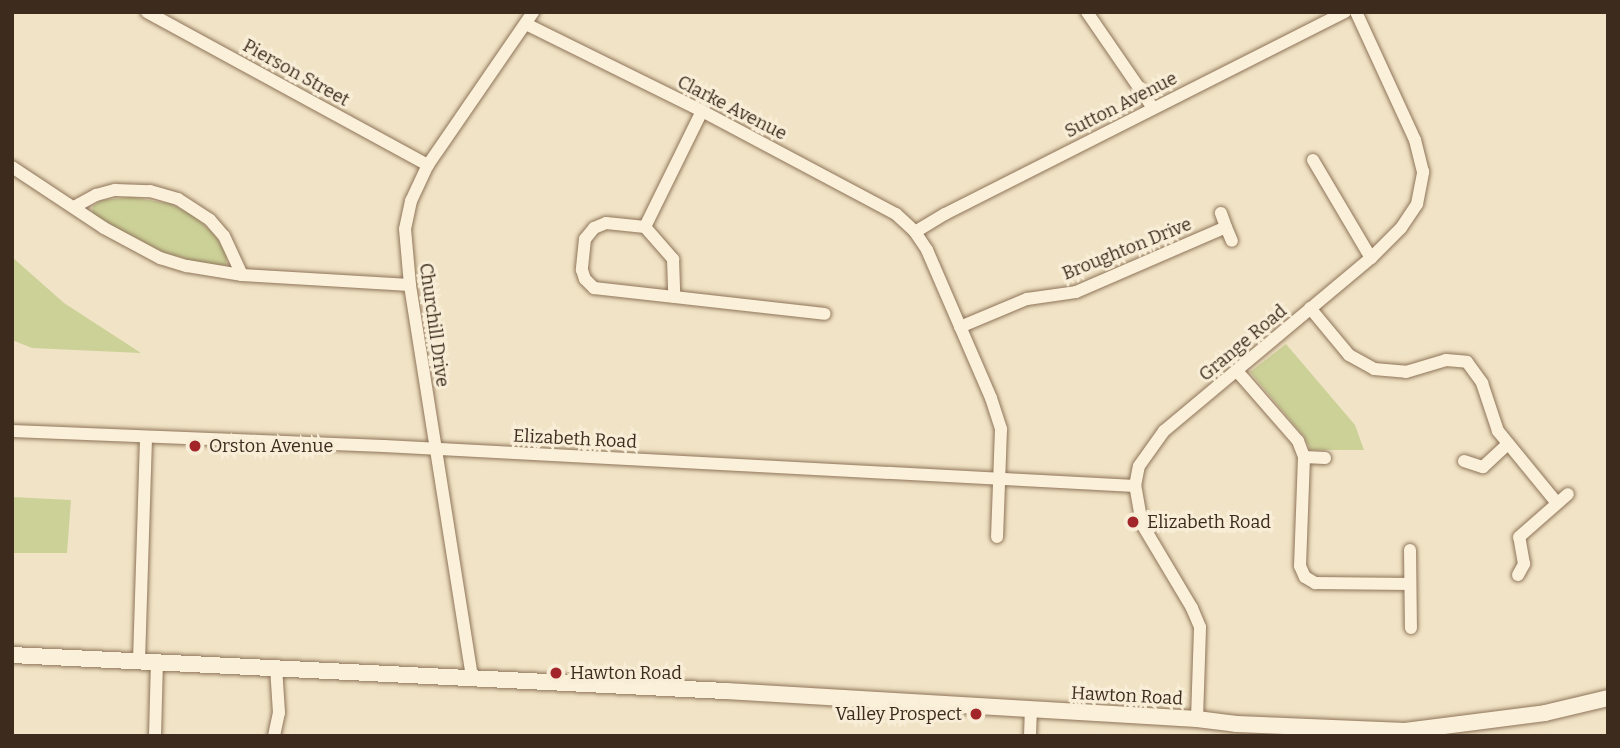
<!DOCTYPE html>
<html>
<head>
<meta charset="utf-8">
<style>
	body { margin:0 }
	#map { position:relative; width:1620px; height:748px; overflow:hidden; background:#f1e3c5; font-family:Bitter,serif }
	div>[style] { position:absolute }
	.green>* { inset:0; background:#ccd198 }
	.roads { filter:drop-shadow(0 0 2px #8e7459) drop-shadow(0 0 2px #8e7459) }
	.minor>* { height:12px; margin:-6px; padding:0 6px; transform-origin:6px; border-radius:6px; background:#fbf0da }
	.tertiary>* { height:16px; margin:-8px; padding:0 8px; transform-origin:8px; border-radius:8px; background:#fbf0da }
	.dots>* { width:19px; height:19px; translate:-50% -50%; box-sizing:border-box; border:4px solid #f8edd6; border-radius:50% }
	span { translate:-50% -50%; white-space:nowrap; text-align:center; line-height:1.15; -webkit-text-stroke:6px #f8edd6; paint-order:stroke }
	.street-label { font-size:18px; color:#3d2c1e }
	.poi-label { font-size:18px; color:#3d2c1e }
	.left { translate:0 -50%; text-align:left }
	.right { translate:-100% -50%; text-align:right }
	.frame { position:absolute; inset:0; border:14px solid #3d2c1e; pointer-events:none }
</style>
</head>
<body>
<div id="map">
	<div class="green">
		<div style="clip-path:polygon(131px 197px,171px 204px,194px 216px,214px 234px,227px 254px,226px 265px,208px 265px,165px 253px,96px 217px,92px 211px,93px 206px,103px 200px)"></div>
		<div style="clip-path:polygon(12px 257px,64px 303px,141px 353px,32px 348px,12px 340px)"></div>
		<div style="clip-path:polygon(1286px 344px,1355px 425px,1364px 450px,1311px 450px,1303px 435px,1250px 372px)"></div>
		<div style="clip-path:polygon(12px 497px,71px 500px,67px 553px,12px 553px)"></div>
	</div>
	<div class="roads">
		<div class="minor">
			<div style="left:147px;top:12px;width:320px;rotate:28.6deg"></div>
			<div style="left:1087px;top:12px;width:116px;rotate:55.5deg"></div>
			<div style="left:526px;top:24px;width:196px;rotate:26.3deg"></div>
			<div style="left:702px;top:111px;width:220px;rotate:28deg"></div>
			<div style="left:896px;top:214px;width:26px;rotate:43deg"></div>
			<div style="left:915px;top:232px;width:22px;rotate:56deg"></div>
			<div style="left:927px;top:250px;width:161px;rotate:66.6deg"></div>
			<div style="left:991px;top:398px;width:33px;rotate:72deg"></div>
			<div style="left:1001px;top:429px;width:108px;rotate:92.1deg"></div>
			<div style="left:702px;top:111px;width:129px;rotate:116.2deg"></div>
			<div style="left:645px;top:227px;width:39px;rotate:-174deg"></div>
			<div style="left:606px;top:223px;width:13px;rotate:157deg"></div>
			<div style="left:594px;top:228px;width:14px;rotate:129deg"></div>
			<div style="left:585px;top:239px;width:31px;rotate:96deg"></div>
			<div style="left:582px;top:270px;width:9px;rotate:72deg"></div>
			<div style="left:585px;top:279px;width:13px;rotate:45deg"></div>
			<div style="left:594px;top:288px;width:232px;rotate:6.4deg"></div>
			<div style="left:1313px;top:160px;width:114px;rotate:59.4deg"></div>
			<div style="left:12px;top:167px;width:110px;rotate:33.5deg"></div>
			<div style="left:104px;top:228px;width:64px;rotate:28.2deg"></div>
			<div style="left:160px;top:258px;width:28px;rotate:17deg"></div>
			<div style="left:187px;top:266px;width:56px;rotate:9.3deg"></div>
			<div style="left:242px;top:275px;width:168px;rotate:3.4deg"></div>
			<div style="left:74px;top:207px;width:25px;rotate:-29deg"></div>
			<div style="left:96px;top:195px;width:20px;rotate:-15deg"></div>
			<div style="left:115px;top:190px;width:35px;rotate:2deg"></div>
			<div style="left:150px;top:191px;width:29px;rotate:16deg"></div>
			<div style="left:178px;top:199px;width:38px;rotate:33deg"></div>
			<div style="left:210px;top:220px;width:21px;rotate:49deg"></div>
			<div style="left:224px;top:236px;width:43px;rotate:65.2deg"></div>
			<div style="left:645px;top:227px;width:43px;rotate:48.8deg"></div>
			<div style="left:673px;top:259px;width:38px;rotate:88deg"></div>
			<div style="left:1226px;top:227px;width:15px;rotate:67deg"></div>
			<div style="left:915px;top:232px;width:35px;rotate:-31deg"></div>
			<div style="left:945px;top:214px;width:448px;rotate:-26.8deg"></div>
			<div style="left:1310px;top:308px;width:61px;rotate:50.3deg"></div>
			<div style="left:1349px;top:355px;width:29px;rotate:29deg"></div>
			<div style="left:1374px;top:369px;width:32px;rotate:5deg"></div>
			<div style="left:1406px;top:372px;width:42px;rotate:-16.7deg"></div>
			<div style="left:1446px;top:360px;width:21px;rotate:5deg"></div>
			<div style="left:1467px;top:362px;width:26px;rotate:54deg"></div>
			<div style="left:1482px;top:383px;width:51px;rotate:71.6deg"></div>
			<div style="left:1498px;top:431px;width:93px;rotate:50.7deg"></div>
			<div style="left:960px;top:327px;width:73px;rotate:-22.7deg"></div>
			<div style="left:1027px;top:299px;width:49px;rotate:-8.1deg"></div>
			<div style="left:1076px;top:292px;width:163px;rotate:-23.4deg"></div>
			<div style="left:1226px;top:227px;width:15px;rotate:-110deg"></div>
			<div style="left:1237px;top:371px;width:93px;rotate:48.9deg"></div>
			<div style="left:1298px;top:441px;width:17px;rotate:69deg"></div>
			<div style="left:1304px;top:457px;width:109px;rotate:92.1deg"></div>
			<div style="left:1300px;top:566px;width:12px;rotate:66deg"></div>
			<div style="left:1305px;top:577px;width:12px;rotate:31deg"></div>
			<div style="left:1315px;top:583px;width:95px;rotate:0.6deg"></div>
			<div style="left:12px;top:431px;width:372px;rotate:2.3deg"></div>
			<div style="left:384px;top:446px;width:752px;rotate:3.05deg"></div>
			<div style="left:1304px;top:457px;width:21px;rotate:3deg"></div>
			<div style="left:1464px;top:461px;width:20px;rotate:18deg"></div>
			<div style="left:1483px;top:467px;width:34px;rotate:-43deg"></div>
			<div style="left:1410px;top:550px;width:78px;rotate:89.3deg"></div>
			<div style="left:1518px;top:575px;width:13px;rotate:-61deg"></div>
			<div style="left:1524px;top:564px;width:27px;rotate:-100deg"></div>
			<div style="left:1519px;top:537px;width:65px;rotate:-41.3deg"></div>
			<div style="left:139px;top:661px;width:224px;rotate:-88.2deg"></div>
			<div style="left:472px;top:677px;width:397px;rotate:-99deg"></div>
			<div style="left:410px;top:285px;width:56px;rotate:-95.1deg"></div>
			<div style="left:405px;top:229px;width:29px;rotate:-78deg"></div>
			<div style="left:411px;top:201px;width:40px;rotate:-65deg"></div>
			<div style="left:428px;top:165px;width:186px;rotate:-55.5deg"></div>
			<div style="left:1197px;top:719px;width:92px;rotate:-88.1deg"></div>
			<div style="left:1200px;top:627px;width:21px;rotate:-113deg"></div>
			<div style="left:1192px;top:608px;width:98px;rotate:-120.8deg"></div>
			<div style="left:1142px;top:524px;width:39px;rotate:-100deg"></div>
			<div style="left:1135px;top:486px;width:20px;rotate:-79deg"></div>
			<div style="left:1139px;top:466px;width:43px;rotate:-54.5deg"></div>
			<div style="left:1164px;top:431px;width:270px;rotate:-39.9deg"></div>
			<div style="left:1371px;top:258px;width:42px;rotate:-45deg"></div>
			<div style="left:1401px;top:228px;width:29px;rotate:-56deg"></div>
			<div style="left:1417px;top:204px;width:33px;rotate:-79deg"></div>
			<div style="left:1423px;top:172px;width:33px;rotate:-104deg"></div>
			<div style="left:1415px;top:140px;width:141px;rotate:-114.7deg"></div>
			<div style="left:155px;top:736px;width:74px;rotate:-88.5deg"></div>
			<div style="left:274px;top:736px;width:24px;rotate:-78deg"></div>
			<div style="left:279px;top:713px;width:46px;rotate:-93.7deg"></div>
			<div style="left:1030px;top:736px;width:26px;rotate:-88deg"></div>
		</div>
		<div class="tertiary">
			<div style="left:12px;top:655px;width:715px;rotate:2.89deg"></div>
			<div style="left:726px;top:691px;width:472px;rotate:3.4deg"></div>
			<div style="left:1197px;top:719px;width:40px;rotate:7.1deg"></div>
			<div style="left:1237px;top:724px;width:168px;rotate:2.4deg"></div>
			<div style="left:1405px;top:731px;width:141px;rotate:-7.3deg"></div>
			<div style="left:1545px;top:713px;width:65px;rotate:-13.4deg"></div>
		</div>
	</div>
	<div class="dots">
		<div style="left:195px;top:446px;background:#a22529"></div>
		<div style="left:1133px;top:522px;background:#a22529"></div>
		<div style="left:556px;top:673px;background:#a22529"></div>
		<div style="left:976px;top:714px;background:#a22529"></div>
	</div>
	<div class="street-label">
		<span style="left:296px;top:73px;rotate:29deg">Pierson Street</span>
		<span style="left:1121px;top:105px;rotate:-27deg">Sutton Avenue</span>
		<span style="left:732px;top:108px;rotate:27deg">Clarke Avenue</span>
		<span style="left:1127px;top:249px;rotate:-22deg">Broughton Drive</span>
		<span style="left:434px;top:325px;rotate:82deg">Churchill Drive</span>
		<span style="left:1243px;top:343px;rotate:-40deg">Grange Road</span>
		<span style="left:575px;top:439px;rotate:3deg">Elizabeth Road</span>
		<span style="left:1127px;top:696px;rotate:3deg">Hawton Road</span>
	</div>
	<div class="poi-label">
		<span class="left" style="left:209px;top:446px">Orston Avenue</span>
		<span class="left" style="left:1147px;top:522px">Elizabeth Road</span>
		<span class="left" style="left:570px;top:673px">Hawton Road</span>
		<span class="right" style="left:962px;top:714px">Valley Prospect</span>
	</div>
	<div class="frame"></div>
</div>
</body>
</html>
